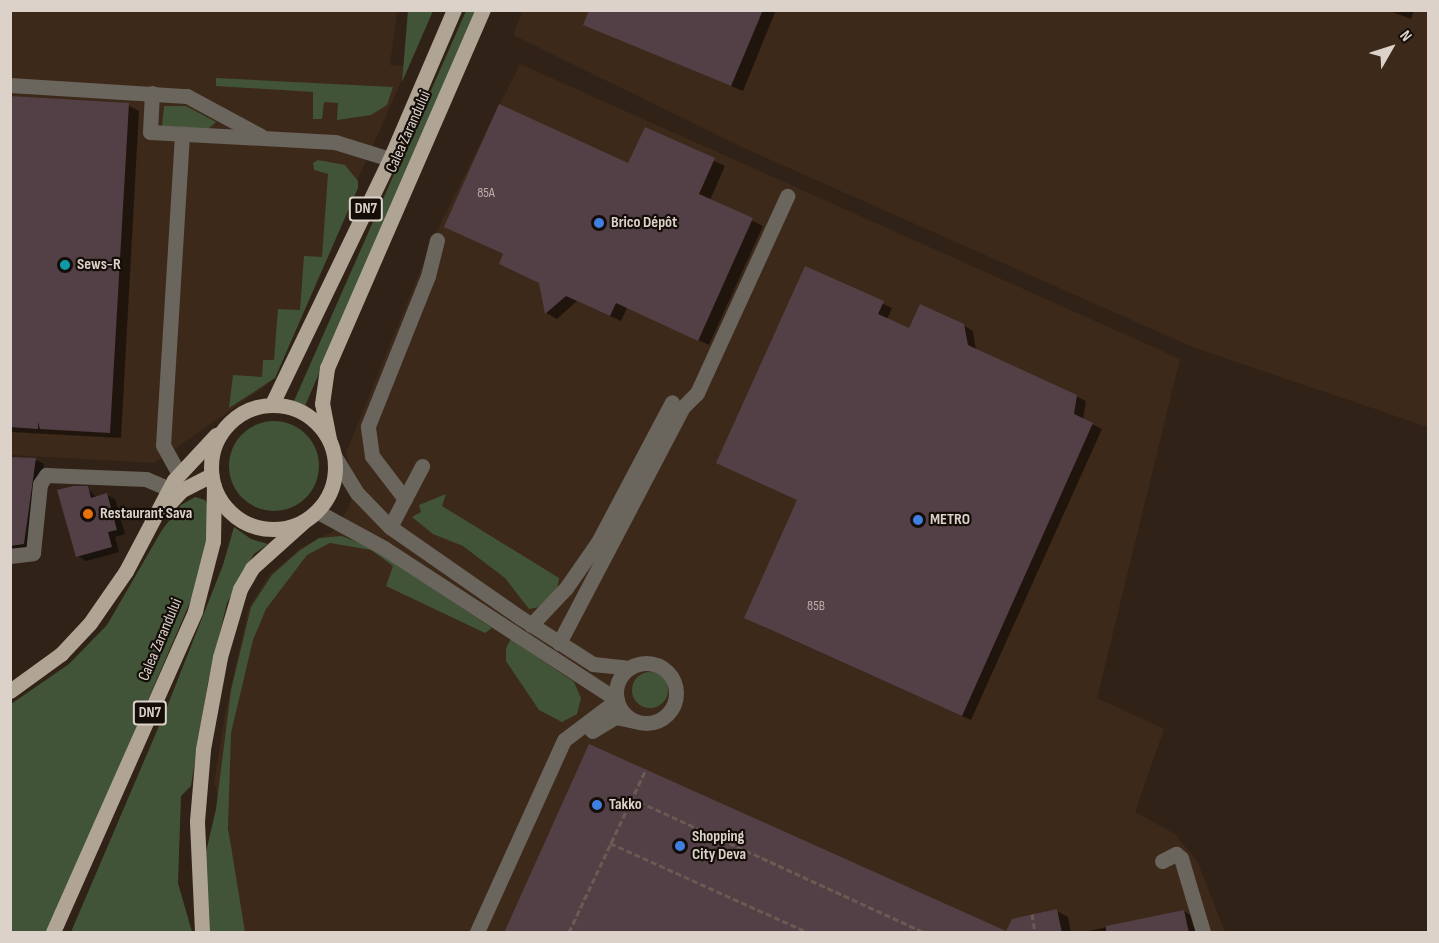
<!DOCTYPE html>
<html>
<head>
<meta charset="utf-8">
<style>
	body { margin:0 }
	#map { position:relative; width:1439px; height:943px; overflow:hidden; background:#312217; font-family:"Sofia Sans Condensed",sans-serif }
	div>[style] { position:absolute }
	.built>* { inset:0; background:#3d2919 }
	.green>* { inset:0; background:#415438 }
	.round { border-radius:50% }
	.shadow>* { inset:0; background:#0007 }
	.building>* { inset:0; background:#533f46 }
	.path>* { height:3px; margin-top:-1.5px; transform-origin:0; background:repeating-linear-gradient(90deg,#695b51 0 6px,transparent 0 9px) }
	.minor>* { height:15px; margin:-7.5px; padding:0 7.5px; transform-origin:7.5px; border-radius:7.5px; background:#6a655d }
	.minor>.ring { margin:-7.5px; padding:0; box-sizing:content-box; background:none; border:15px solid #6a655d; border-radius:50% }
	.major>* { height:15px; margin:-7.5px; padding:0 7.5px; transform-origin:7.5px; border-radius:7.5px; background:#b0a595 }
	.major>.ring { margin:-7.5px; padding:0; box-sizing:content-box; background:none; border:15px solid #b0a595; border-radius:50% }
	.dots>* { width:16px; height:16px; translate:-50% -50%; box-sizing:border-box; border:3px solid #140d08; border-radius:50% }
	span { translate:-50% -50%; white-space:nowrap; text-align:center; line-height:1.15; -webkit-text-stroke:4.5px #140d08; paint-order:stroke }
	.number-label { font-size:14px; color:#baada9 }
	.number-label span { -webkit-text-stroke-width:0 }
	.shield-label span { padding:2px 4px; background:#140d08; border:2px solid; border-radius:4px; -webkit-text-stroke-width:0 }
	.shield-label { font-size:15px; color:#dcd2ca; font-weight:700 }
	.street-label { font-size:16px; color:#dcd2ca }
	.poi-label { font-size:16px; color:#dcd2ca; font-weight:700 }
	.left { translate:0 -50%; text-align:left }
	.frame { position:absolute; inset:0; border:12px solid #dcd2ca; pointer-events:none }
	.north { position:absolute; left:1361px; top:18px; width:60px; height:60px; -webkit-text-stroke:4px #140d08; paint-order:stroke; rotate:51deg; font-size:16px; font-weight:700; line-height:24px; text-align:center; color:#dcd2ca }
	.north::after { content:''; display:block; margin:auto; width:21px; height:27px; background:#dcd2ca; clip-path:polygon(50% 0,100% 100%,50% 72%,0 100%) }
</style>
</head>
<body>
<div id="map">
	<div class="built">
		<div style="clip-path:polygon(523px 10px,1428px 11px,1428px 427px,1195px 348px,746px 149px,513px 35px)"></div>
		<div style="clip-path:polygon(10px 11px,397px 11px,390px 65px,408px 66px,267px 385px,154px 463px,11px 455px)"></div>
		<div style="clip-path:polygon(520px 64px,1180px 359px,1097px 698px,1164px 729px,1135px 812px,1175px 834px,1198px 863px,1225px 932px,236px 932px,229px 829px,214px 783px,226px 709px,249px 607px,270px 574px,302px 547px,332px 532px,348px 509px,356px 485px,346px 453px,433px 239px)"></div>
	</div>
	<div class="green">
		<div style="clip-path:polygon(408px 11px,433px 11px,402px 82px)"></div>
		<div style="clip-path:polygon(466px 11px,475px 11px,305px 406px,294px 401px)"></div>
		<div style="clip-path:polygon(216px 78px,393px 87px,387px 105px,371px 115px,337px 120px,338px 103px,324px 102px,322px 119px,313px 119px,313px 92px,216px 86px)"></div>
		<div style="clip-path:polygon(164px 106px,186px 106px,216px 122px,208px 129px,162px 126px)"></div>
		<div style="clip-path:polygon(318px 160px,345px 165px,358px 181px,358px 188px,275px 378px,229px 408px,233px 375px,262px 377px,263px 360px,274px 360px,278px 309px,300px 310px,304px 256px,322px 257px,328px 174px,314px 170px,313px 163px)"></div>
		<div class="round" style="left:229px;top:421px;width:90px;height:90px"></div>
		<div style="clip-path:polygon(446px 494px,442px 506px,559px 578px,556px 595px,549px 605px,529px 609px,505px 578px,463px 546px,433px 534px,412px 517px,421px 512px,419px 505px)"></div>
		<div style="clip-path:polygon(195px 497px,205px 500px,209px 508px,205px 565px,188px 607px,48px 932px,11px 932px,11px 704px,69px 664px,107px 625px,162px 530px,181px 505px)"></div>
		<div style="clip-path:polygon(234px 527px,251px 539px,268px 544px,254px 554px,227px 603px,208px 682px,191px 786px,181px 796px,178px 883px,192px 932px,71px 932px,165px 712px,223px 565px)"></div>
		<div style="clip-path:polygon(342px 536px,372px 548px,492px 628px,485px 633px,386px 586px,393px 566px,371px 550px,330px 543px,307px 555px,266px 609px,253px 640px,231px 733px,228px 828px,245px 932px,206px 932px,202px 869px,216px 809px,231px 690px,251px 607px,272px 575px,299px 551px,319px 538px)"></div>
		<div style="clip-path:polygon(511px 639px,574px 682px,581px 698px,577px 714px,562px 722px,539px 710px,506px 661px,506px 648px)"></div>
		<div class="round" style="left:632px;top:672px;width:36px;height:36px"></div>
	</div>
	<div class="shadow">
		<div style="clip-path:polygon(591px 10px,776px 10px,743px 91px,596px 30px,585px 24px)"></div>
		<div style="clip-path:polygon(1387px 10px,1414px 10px,1411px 19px)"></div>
		<div style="clip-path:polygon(10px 98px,128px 105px,139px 111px,121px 438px,10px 432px)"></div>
		<div style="clip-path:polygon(646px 129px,725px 166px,710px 200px,763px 226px,709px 345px,627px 308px,621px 321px,577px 301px,557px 319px,546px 313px,541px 283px,504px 255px,446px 227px,629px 165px)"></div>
		<div style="clip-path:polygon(806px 268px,892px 308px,887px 319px,910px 330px,963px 325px,973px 331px,976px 350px,1086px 401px,1083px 420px,1102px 429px,971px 720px,755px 623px,798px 500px)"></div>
		<div style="clip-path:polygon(10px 458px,36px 460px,44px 464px,32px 548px,10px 548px)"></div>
		<div style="clip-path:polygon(87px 488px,97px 498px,107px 495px,115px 499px,125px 534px,115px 537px,119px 552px,86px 561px,78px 556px)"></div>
		<div style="clip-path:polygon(1057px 911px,1068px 917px,1071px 932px,1007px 932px)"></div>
		<div style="clip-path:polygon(1184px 911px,1195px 918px,1198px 932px,1084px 932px)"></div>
	</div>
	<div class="building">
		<div style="clip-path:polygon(589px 10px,763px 10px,731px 86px,583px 25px)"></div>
		<div style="clip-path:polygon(10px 96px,129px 103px,110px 433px,40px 429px,38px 422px,38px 429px,10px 427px)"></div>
		<div style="clip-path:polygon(499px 104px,628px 163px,645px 127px,715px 158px,699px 194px,753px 218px,698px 341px,616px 303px,610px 316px,566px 296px,545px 314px,539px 283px,499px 264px,503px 254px,444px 227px)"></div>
		<div style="clip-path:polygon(805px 266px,884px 301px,878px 314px,909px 328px,920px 304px,964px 324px,968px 345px,1077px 395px,1074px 414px,1093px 423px,962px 716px,744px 618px,797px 500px,716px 463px)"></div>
		<div style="clip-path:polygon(10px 457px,36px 458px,24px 544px,10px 546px)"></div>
		<div style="clip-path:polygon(73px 486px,88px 486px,91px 498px,107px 493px,117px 530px,108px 532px,112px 547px,76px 557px,57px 490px)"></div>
		<div style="clip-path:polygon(589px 744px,1006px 931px,1012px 919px,1057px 909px,1062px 933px,504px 933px)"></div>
		<div style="clip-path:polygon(1184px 910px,1189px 933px,1106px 933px,1106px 926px)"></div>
	</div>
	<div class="path">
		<div style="left:631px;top:798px;width:322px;rotate:24.6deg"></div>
		<div style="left:610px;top:843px;width:216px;rotate:24.3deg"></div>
		<div style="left:1032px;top:914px;width:18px;rotate:81deg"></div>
		<div style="left:569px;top:932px;width:180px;rotate:-64.7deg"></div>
	</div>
	<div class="minor">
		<div style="left:10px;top:85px;width:177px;rotate:3.6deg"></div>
		<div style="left:187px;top:96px;width:84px;rotate:28.4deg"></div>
		<div style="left:152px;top:93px;width:39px;rotate:93deg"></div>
		<div style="left:150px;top:132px;width:185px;rotate:3.1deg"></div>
		<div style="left:335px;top:142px;width:58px;rotate:17.2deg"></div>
		<div style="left:335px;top:457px;width:42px;rotate:58.6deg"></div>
		<div style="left:357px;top:493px;width:47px;rotate:45.9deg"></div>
		<div style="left:390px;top:527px;width:160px;rotate:34.8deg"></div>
		<div style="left:521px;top:618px;width:85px;rotate:32.6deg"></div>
		<div style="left:593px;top:664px;width:37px;rotate:6deg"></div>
		<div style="left:179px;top:474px;width:33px;rotate:-119deg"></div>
		<div style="left:163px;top:445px;width:312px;rotate:-86.5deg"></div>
		<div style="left:405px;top:499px;width:54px;rotate:-127.5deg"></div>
		<div style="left:372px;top:456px;width:30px;rotate:-98deg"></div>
		<div style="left:368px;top:426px;width:162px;rotate:-68.2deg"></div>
		<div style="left:428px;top:276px;width:37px;rotate:-76deg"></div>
		<div style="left:318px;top:512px;width:75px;rotate:28.6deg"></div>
		<div style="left:384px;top:548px;width:278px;rotate:33.1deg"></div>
		<div style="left:617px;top:700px;width:66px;rotate:143deg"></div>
		<div style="left:564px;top:740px;width:211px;rotate:114.4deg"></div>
		<div style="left:390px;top:527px;width:69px;rotate:-62.3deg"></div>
		<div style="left:10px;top:556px;width:23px;rotate:-7deg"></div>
		<div style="left:33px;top:553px;width:69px;rotate:-84.2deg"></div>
		<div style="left:40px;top:484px;width:11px;rotate:-56deg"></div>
		<div style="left:46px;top:475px;width:100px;rotate:2.3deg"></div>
		<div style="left:146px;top:479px;width:25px;rotate:23deg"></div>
		<div style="left:531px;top:625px;width:51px;rotate:-46.6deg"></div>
		<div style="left:566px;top:588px;width:56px;rotate:-55.2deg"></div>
		<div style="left:598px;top:542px;width:158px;rotate:-62.1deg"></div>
		<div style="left:559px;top:643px;width:267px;rotate:-62.3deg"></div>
		<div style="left:683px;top:407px;width:20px;rotate:-45deg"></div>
		<div style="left:697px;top:393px;width:217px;rotate:-65.4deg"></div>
		<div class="ring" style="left:616px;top:663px;width:45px;height:45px"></div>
		<div style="left:592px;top:731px;width:27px;rotate:-31deg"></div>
		<div style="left:615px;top:717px;width:20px;rotate:11deg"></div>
		<div style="left:1162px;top:861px;width:16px;rotate:-27deg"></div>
		<div style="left:1176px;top:854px;width:6px;rotate:39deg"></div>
		<div style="left:1181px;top:858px;width:77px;rotate:73.4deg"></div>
	</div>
	<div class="major">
		<div style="left:272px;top:404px;width:272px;rotate:-64.3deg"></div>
		<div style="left:390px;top:159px;width:162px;rotate:-66.8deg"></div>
		<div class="ring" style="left:211px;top:405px;width:109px;height:109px"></div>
		<div style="left:329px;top:439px;width:36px;rotate:-101deg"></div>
		<div style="left:322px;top:404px;width:36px;rotate:-82deg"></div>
		<div style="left:327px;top:368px;width:391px;rotate:-66.5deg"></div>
		<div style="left:166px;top:507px;width:23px;rotate:-47deg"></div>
		<div style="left:182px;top:490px;width:33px;rotate:-27deg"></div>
		<div style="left:10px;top:691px;width:63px;rotate:-36deg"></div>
		<div style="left:61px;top:654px;width:42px;rotate:-46.9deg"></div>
		<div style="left:90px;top:623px;width:63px;rotate:-55.3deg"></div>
		<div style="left:126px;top:571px;width:103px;rotate:-62.2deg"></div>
		<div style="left:174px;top:480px;width:62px;rotate:-47deg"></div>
		<div style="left:53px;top:932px;width:351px;rotate:-66.1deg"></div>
		<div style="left:195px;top:611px;width:72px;rotate:-75.6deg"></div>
		<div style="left:213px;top:541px;width:55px;rotate:-89deg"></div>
		<div style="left:202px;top:932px;width:111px;rotate:-92.6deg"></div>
		<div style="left:197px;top:821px;width:72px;rotate:-85.2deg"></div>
		<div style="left:203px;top:749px;width:94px;rotate:-79.5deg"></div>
		<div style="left:220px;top:657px;width:71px;rotate:-73.6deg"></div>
		<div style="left:240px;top:589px;width:24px;rotate:-60deg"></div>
		<div style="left:252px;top:568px;width:69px;rotate:-42deg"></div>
	</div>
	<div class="dots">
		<div style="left:599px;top:223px;background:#3f7fe0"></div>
		<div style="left:65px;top:265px;background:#0f9aa8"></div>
		<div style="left:88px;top:514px;background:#e8710a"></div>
		<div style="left:918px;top:520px;background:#3f7fe0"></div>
		<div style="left:597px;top:805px;background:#3f7fe0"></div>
		<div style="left:680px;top:846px;background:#3f7fe0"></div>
	</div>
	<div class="number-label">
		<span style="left:486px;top:193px">85A</span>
		<span style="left:816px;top:606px">85B</span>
	</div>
	<div class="shield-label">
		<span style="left:366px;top:209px">DN7</span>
		<span style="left:150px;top:713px">DN7</span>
	</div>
	<div class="street-label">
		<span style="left:409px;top:132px;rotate:-66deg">Calea Zarandului</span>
		<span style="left:161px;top:640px;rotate:-67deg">Calea Zarandului</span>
	</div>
	<div class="poi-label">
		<span class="left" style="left:611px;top:223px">Brico Dépôt</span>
		<span class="left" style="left:77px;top:265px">Sews-R</span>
		<span class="left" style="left:100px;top:514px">Restaurant Sava</span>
		<span class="left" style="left:930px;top:520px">METRO</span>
		<span class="left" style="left:609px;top:805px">Takko</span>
		<span class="left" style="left:692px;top:846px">Shopping<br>City Deva</span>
	</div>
	<div class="frame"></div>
	<div class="north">N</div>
</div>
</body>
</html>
